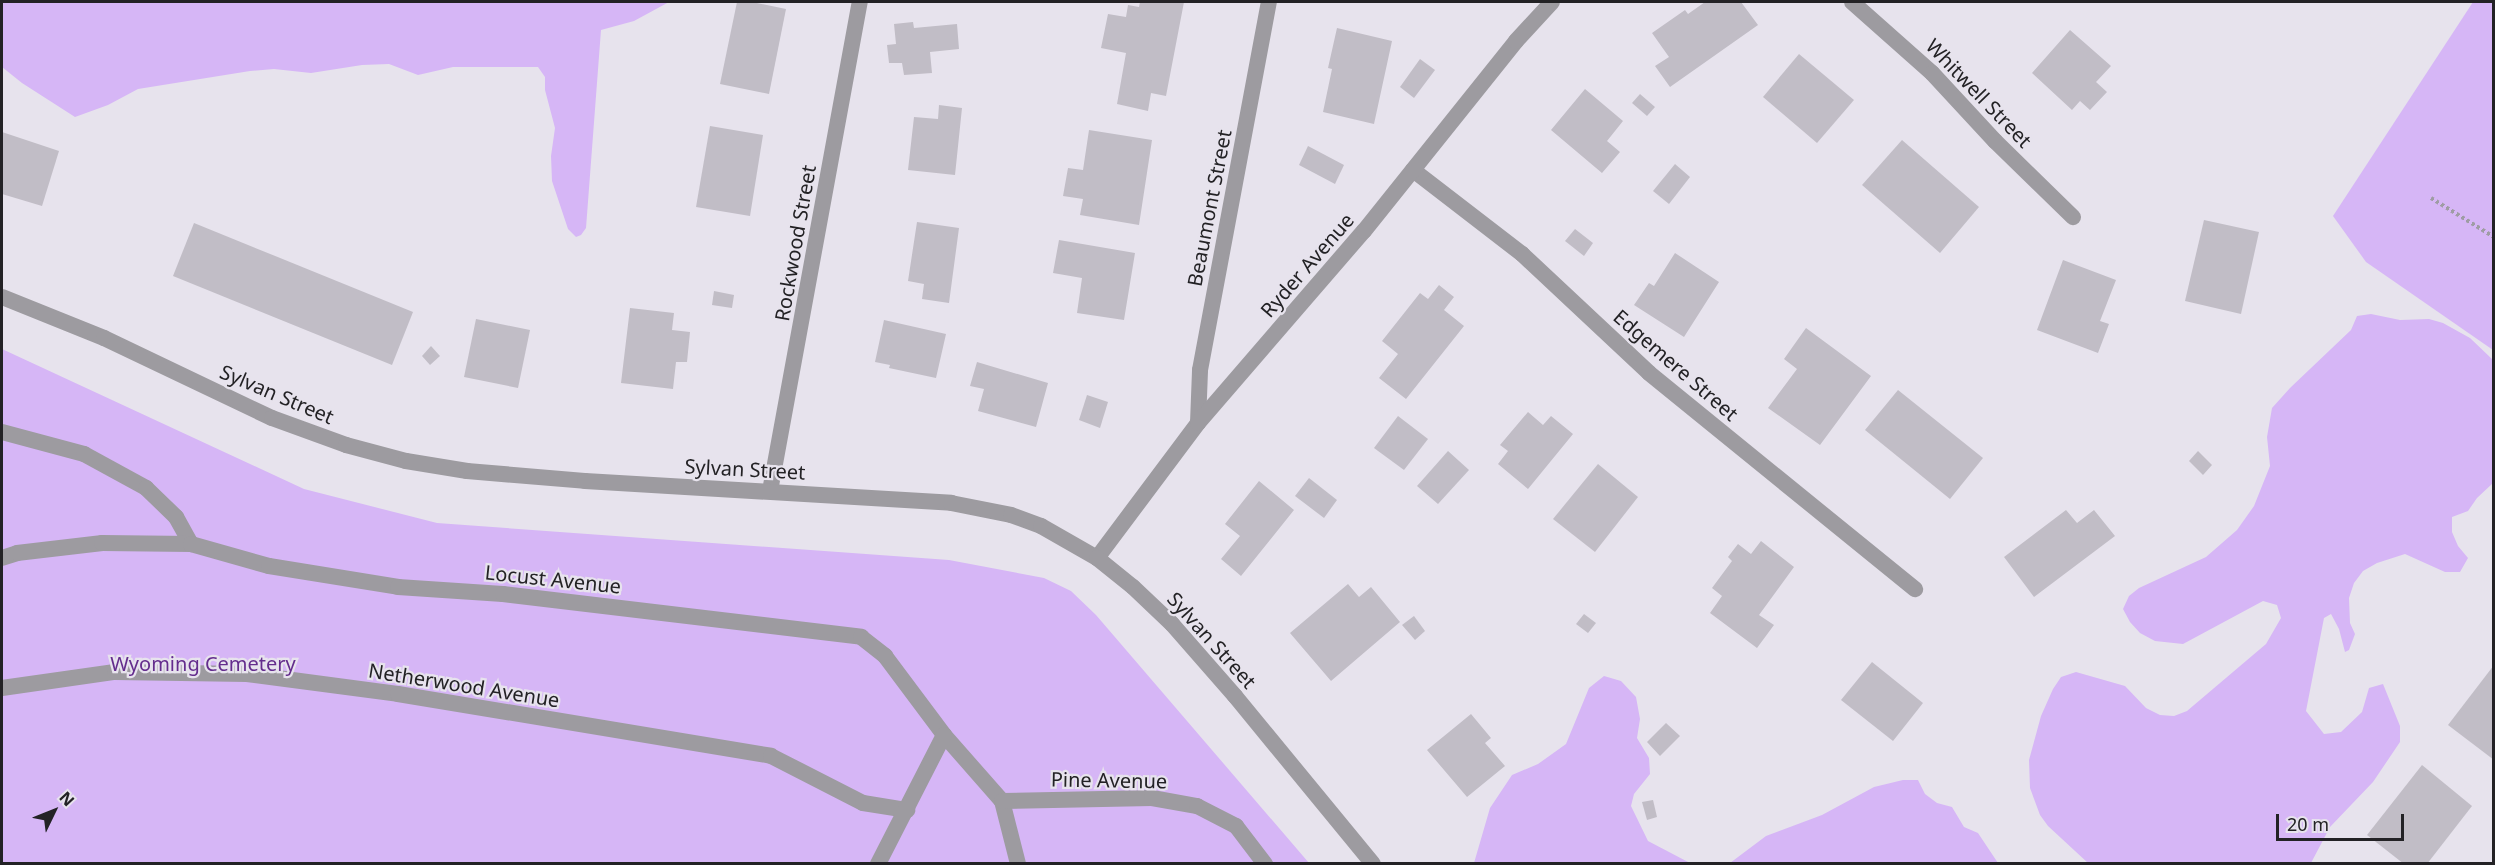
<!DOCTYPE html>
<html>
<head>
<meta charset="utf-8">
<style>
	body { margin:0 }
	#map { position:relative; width:2495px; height:865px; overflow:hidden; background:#e7e3ed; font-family:"Noto Sans",sans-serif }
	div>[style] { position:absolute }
	.green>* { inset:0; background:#d6b6f6 }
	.building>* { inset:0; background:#c1bdc6 }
	.path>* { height:4px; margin-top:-2px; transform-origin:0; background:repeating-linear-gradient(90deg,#9f9ca4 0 3px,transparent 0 6px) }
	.service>* { height:16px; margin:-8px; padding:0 8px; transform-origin:8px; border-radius:8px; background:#9d9ba0 }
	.minor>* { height:16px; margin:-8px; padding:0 8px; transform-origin:8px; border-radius:8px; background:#9d9ba0 }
	.tertiary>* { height:16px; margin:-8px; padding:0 8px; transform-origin:8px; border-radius:8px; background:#9d9ba0 }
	span { translate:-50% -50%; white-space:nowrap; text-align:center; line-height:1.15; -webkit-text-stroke:4.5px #e7e3ed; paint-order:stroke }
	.street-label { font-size:20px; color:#232225 }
	.park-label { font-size:20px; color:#642d8d }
	.frame { position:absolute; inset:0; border:3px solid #232225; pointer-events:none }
	.north { position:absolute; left:24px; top:781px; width:60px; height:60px; -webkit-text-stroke:4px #e7e3ed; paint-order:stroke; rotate:47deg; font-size:16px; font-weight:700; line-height:24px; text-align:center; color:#232225 }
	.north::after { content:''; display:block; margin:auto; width:21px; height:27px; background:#232225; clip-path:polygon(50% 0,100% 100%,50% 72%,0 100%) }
	.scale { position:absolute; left:2276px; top:814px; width:128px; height:27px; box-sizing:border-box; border:3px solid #232225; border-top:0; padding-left:8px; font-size:18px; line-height:21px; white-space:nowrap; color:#232225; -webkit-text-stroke:4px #e7e3ed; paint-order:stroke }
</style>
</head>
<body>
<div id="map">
	<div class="green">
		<div style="clip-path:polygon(2px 2px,669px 2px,634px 21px,601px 30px,586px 228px,581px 235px,576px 237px,568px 229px,552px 181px,551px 156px,555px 128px,545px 90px,545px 77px,538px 67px,453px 67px,418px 75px,389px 64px,362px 65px,311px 73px,274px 69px,250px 71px,138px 89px,108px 105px,75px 117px,22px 83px,2px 67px)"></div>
		<div style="clip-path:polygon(2473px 2px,2493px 2px,2493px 350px,2366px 262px,2333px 216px)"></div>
		<div style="clip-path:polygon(2371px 314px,2400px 320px,2429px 319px,2443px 323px,2470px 338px,2493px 360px,2493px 483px,2477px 498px,2468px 511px,2452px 517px,2452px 532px,2458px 546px,2468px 558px,2460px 572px,2445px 572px,2405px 554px,2377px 563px,2363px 571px,2354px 583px,2349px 598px,2350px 623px,2355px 634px,2349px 650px,2345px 652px,2339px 629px,2331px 614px,2324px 618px,2306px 711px,2324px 734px,2341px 732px,2362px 712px,2369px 688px,2383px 684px,2400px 726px,2400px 742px,2373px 782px,2330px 827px,2311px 863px,2088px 863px,2048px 826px,2040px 815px,2030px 788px,2029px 760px,2041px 716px,2053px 689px,2061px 677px,2076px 672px,2125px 686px,2146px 708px,2160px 715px,2174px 716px,2187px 711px,2266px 644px,2281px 618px,2277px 605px,2263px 601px,2183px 644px,2155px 641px,2140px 633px,2130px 622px,2123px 609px,2129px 596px,2139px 588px,2206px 557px,2237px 530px,2254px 506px,2270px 466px,2267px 437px,2272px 408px,2290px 388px,2351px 330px,2357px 316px)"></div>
		<div style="clip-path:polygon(2px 349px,304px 489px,437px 523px,949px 560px,1044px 578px,1071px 591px,1096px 615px,1309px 863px,2px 864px)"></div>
		<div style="clip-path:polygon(1604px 676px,1621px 681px,1636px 697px,1640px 719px,1637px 738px,1649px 758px,1650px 774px,1634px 794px,1631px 806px,1648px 841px,1690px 863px,1474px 863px,1490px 808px,1512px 775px,1538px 764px,1566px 744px,1589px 688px)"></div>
		<div style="clip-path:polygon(1903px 780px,1918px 780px,1925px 794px,1937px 803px,1952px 807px,1964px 827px,1978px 833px,1998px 863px,1730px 863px,1766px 836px,1822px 815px,1874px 787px)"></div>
	</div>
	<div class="building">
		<div style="clip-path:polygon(737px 2px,752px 2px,786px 9px,769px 94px,720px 84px)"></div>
		<div style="clip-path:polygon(1140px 2px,1184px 2px,1166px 96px,1151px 93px,1148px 111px,1117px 104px,1126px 53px,1101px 48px,1108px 14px,1126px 17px,1128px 5px,1139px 7px)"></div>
		<div style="clip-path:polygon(1705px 2px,1741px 2px,1758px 25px,1670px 87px,1655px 66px,1669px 57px,1652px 33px,1685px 10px,1688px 14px)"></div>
		<div style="clip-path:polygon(913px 22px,914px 28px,957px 24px,959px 49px,930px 52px,932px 73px,904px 75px,902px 63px,889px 63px,887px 45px,896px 44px,894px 24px)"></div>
		<div style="clip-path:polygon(1337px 28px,1392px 41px,1374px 124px,1323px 112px,1332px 69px,1328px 68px)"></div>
		<div style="clip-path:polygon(2070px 30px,2111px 66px,2096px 82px,2107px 92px,2090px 110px,2080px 101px,2072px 110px,2032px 73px)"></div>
		<div style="clip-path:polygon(1799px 54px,1854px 100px,1817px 143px,1763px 97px)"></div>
		<div style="clip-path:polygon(1420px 59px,1435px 70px,1414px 98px,1400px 87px)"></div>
		<div style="clip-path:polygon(1585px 89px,1623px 121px,1607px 141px,1620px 152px,1602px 173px,1551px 130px)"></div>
		<div style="clip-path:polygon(1640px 94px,1655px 107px,1647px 116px,1632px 103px)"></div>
		<div style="clip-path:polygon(939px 105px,962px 108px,955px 175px,908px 170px,914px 117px,938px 119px)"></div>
		<div style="clip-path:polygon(710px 126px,763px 135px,750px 216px,696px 207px)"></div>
		<div style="clip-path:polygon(1089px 130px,1152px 140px,1139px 225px,1080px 215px,1083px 199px,1063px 196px,1068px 168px,1083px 170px)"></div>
		<div style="clip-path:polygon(2px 132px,59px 151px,42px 206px,2px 194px)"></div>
		<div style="clip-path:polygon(1902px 140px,1979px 207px,1940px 253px,1862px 185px)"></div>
		<div style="clip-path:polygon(1308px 146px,1344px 165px,1335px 184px,1299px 165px)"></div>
		<div style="clip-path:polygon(1675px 164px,1690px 177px,1669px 204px,1653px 191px)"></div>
		<div style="clip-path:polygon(2204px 220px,2259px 232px,2241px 314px,2185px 301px)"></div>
		<div style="clip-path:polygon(917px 222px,959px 228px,949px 303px,922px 299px,924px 284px,908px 281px)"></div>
		<div style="clip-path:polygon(194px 223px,413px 312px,392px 365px,173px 276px)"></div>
		<div style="clip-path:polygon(1575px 229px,1593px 243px,1584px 256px,1565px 241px)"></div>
		<div style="clip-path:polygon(1059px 240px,1135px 253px,1124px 320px,1077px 313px,1082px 278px,1053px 273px)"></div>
		<div style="clip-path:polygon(1675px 253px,1719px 282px,1684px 337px,1634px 305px,1649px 283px,1654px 286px)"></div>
		<div style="clip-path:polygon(2063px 260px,2116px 280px,2100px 321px,2109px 324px,2098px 353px,2037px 330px)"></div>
		<div style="clip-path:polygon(1439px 285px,1454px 297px,1444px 310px,1464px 326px,1406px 399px,1379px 378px,1398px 354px,1382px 341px,1420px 293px,1428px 299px)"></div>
		<div style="clip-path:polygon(714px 291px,734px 295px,732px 308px,712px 305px)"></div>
		<div style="clip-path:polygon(630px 308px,674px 313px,672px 330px,690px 332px,687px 362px,676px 362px,673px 389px,621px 383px)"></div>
		<div style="clip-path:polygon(476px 319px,530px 330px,518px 388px,464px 377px)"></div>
		<div style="clip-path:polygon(884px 320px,946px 334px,936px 378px,889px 368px,890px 365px,875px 362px)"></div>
		<div style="clip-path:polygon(1806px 328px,1871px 376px,1820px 445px,1768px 408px,1797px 369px,1784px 359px)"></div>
		<div style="clip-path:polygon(431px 346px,440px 356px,430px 365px,422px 356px)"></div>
		<div style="clip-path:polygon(977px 362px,1048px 383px,1036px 427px,978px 411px,984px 389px,970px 386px)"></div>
		<div style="clip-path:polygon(1898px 390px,1983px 458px,1950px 499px,1865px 430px)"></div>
		<div style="clip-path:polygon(1087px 395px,1108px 402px,1100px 428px,1079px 420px)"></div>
		<div style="clip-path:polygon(1528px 412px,1543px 425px,1551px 416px,1573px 434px,1528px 489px,1498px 464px,1508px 451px,1500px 445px)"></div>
		<div style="clip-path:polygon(1398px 416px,1428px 439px,1404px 470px,1374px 448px)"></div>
		<div style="clip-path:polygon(1448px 451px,1469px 470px,1438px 504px,1417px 486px)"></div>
		<div style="clip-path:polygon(2198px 451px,2212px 465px,2203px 475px,2189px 461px)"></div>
		<div style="clip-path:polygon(1598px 464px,1638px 497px,1595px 552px,1553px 519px)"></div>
		<div style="clip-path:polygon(1309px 478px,1337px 500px,1324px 518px,1295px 496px)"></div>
		<div style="clip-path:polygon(1259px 481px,1294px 510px,1241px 576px,1221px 559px,1240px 536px,1225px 524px)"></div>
		<div style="clip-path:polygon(2066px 510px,2077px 523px,2094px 510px,2115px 536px,2034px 597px,2004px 557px)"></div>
		<div style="clip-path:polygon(1761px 541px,1794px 567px,1759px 615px,1774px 625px,1757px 648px,1710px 613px,1722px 596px,1712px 588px,1732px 561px,1728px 557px,1738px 544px,1751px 554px)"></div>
		<div style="clip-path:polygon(1348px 584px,1359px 597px,1371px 587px,1400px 622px,1331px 681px,1290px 633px)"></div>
		<div style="clip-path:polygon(1584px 614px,1596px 623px,1588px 633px,1576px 624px)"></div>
		<div style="clip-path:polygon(1414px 616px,1425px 631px,1415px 640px,1402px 625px)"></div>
		<div style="clip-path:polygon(1872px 662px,1923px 703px,1893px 741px,1841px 700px)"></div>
		<div style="clip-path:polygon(2494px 665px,2494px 760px,2448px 725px)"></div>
		<div style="clip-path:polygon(1471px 714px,1491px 738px,1485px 743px,1505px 766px,1467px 797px,1427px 750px)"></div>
		<div style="clip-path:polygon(1666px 723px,1680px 736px,1660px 756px,1647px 742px)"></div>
		<div style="clip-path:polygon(2422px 765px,2472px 806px,2427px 864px,2404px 864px,2367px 835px)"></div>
		<div style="clip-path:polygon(1653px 800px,1657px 817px,1647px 820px,1642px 802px)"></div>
	</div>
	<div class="path">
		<div style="left:2431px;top:198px;width:74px;rotate:31.8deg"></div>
	</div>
	<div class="service">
		<div style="left:2px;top:432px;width:85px;rotate:15deg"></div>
		<div style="left:84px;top:454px;width:71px;rotate:28.7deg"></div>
		<div style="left:146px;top:488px;width:42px;rotate:44deg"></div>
		<div style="left:176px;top:517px;width:31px;rotate:61deg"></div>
		<div style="left:2px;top:558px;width:16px;rotate:-18deg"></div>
		<div style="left:17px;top:553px;width:86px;rotate:-6.7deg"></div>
		<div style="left:102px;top:543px;width:89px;rotate:0.6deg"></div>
		<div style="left:191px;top:544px;width:81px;rotate:15.8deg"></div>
		<div style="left:269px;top:566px;width:131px;rotate:9.2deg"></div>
		<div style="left:398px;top:587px;width:105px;rotate:3.8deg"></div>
		<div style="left:503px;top:594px;width:361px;rotate:6.8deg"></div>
		<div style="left:861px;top:637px;width:31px;rotate:38deg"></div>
		<div style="left:885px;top:656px;width:99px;rotate:53.2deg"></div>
		<div style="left:944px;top:735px;width:88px;rotate:48.7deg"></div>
		<div style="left:1002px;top:801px;width:65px;rotate:75.7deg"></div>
		<div style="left:2px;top:688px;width:114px;rotate:-8.1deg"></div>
		<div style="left:115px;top:672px;width:132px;rotate:0.9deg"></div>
		<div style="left:247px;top:674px;width:152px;rotate:7.5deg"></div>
		<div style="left:398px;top:694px;width:378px;rotate:9.4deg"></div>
		<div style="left:771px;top:756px;width:103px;rotate:27.1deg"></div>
		<div style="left:863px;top:803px;width:45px;rotate:9deg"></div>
		<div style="left:1002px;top:801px;width:150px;rotate:-1.1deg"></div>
		<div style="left:1152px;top:798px;width:46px;rotate:10.1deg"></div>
		<div style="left:1197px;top:806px;width:44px;rotate:27.1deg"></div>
		<div style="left:1236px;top:826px;width:48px;rotate:52.7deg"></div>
		<div style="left:878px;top:864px;width:145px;rotate:-62.9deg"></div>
	</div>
	<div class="minor">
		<div style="left:1852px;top:2px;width:107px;rotate:41.6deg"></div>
		<div style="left:1932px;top:73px;width:93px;rotate:47.2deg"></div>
		<div style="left:1995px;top:141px;width:109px;rotate:44.3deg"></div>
		<div style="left:1413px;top:170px;width:138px;rotate:37.6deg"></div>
		<div style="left:1522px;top:254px;width:174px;rotate:43.1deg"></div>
		<div style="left:1649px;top:373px;width:343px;rotate:39.1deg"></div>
		<div style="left:1198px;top:423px;width:53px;rotate:-87.8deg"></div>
		<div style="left:1200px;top:370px;width:374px;rotate:-79.4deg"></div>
		<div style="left:770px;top:491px;width:497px;rotate:-79.6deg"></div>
		<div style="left:1097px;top:558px;width:169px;rotate:-53.2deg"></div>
		<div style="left:1198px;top:423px;width:254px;rotate:-49.2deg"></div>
		<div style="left:1364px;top:231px;width:243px;rotate:-51.3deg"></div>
		<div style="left:1516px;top:41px;width:53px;rotate:-47.3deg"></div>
	</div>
	<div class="tertiary">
		<div style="left:2px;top:297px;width:110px;rotate:21.9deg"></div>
		<div style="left:104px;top:338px;width:186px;rotate:25.5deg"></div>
		<div style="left:272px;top:418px;width:79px;rotate:20deg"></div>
		<div style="left:346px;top:445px;width:62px;rotate:14.9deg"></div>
		<div style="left:406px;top:461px;width:62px;rotate:9.3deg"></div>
		<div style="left:467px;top:471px;width:118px;rotate:4.8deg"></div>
		<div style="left:585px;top:481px;width:367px;rotate:3.4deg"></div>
		<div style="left:951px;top:503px;width:61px;rotate:11.3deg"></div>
		<div style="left:1011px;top:515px;width:32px;rotate:20deg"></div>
		<div style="left:1041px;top:526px;width:64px;rotate:29.7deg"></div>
		<div style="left:1097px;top:558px;width:46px;rotate:38.9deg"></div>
		<div style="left:1133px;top:587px;width:54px;rotate:43.5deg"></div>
		<div style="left:1172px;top:624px;width:96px;rotate:48.8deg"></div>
		<div style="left:1235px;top:696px;width:217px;rotate:50.6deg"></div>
	</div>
	<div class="street-label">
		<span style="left:1979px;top:93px;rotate:46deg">Whitwell Street</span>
		<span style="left:1209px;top:208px;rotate:-79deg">Beaumont Street</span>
		<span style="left:795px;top:243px;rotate:-80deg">Rockwood Street</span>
		<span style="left:1307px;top:265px;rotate:-49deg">Ryder Avenue</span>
		<span style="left:1676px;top:365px;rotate:41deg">Edgemere Street</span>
		<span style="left:277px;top:394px;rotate:23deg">Sylvan Street</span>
		<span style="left:745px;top:469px;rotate:3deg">Sylvan Street</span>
		<span style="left:553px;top:579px;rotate:6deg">Locust Avenue</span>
		<span style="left:1212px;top:640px;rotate:48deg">Sylvan Street</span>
		<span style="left:464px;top:685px;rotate:9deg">Netherwood Avenue</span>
		<span style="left:1109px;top:780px;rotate:1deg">Pine Avenue</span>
	</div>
	<div class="park-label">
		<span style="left:203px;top:663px">Wyoming Cemetery</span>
	</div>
	<div class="frame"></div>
	<div class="north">N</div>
	<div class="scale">20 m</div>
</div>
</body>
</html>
